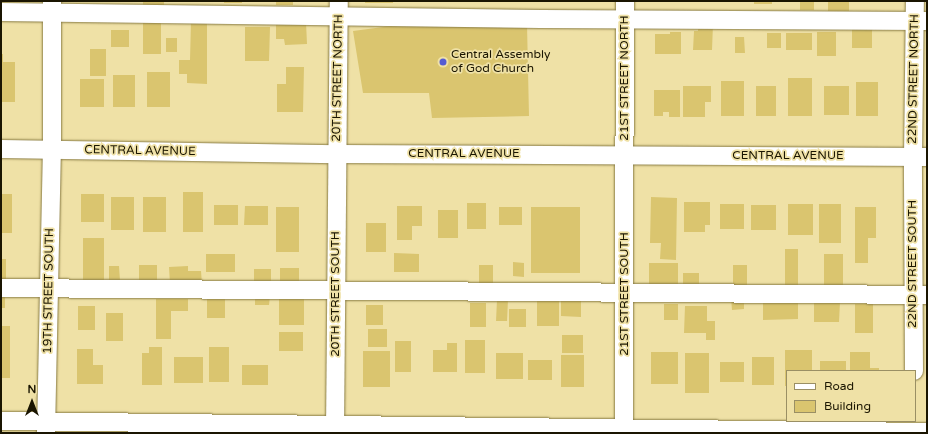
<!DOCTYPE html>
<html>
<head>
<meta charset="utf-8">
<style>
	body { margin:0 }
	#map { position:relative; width:928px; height:434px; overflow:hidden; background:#efe1a6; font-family:"Varela Round",sans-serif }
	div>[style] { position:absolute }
	.building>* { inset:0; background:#dac56f }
	.roads { filter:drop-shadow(0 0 1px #877a42) drop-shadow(0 0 1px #877a42) }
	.minor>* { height:18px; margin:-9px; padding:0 9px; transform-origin:9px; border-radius:9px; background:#fff }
	.dots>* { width:11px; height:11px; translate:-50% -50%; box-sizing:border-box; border:2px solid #efe1a6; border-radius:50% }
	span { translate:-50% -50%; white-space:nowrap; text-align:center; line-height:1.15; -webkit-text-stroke:3.5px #efe1a6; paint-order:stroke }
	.poi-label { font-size:12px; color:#1a1501 }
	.left { translate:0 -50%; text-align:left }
	.street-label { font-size:12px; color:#1a1501 }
	.frame { position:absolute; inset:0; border:2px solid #1a1501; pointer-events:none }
	.legend { position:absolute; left:786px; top:370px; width:130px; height:52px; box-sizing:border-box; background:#efe1a6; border:1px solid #9a8f64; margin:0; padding:5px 7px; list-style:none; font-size:12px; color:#1a1501 }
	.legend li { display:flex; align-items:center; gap:8px; height:20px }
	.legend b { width:20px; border:1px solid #9a8f64 }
	.north { position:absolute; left:12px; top:382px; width:40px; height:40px; -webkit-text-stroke:3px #efe1a6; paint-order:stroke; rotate:0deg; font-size:11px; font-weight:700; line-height:16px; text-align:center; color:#1a1501 }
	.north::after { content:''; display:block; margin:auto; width:14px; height:18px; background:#1a1501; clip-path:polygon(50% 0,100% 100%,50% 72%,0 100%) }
</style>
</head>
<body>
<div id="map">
	<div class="building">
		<div style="clip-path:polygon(143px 1px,164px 1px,164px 7px,143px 7px)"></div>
		<div style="clip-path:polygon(224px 1px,242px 1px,242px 3px,224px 3px)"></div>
		<div style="clip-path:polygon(276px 1px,293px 1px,293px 5px,276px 5px)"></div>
		<div style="clip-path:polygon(365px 1px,393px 1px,393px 3px,365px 3px)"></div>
		<div style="clip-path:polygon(754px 1px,772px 1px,772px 4px,754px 4px)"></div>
		<div style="clip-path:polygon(800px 1px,814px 1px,814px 10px,800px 10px)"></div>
		<div style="clip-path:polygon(828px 1px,849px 1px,849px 11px,828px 11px)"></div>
		<div style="clip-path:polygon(143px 21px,161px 21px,161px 54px,143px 54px)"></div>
		<div style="clip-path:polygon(191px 21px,207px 21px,207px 84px,187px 83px,187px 74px,179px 74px,179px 60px,190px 60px)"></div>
		<div style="clip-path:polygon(306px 22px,307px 44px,285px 45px,284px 39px,276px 39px,276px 23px)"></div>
		<div style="clip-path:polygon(421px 22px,527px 24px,529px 116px,432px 118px,429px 93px,363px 93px,353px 31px)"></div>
		<div style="clip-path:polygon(698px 24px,713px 24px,712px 50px,693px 50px,694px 31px,698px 31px)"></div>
		<div style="clip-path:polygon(245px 27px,270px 27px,269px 61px,245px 61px)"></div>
		<div style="clip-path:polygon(852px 28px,872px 28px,872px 48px,852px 48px)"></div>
		<div style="clip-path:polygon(111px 30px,129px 30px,129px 47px,111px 47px)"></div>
		<div style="clip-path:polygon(670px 32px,681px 32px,681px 54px,655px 54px,655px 34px,670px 34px)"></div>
		<div style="clip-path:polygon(817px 32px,836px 32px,836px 56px,817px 56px)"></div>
		<div style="clip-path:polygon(767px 33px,781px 33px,781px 48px,767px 48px)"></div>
		<div style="clip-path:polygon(786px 33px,812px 33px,812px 50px,786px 50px)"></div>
		<div style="clip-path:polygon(735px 37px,744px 37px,745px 53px,735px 53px)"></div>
		<div style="clip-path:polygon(166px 38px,177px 38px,177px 52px,166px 52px)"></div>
		<div style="clip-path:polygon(90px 49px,106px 49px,106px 76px,90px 76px)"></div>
		<div style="clip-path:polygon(1px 54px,3px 54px,3px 62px,15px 62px,15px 102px,1px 102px)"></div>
		<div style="clip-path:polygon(286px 67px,304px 67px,303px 112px,277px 112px,277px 84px,286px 84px)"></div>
		<div style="clip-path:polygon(147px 72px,170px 72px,170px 107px,147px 107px)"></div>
		<div style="clip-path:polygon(113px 75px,135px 75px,135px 107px,113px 107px)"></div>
		<div style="clip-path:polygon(788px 78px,812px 78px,812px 116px,788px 116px)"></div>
		<div style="clip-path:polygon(80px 79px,104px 79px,104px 107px,80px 107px)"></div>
		<div style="clip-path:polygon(721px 81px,744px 81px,744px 116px,721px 116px)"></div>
		<div style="clip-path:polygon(856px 82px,878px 82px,878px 116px,856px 116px)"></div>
		<div style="clip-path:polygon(683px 86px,711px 86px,711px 102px,705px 102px,705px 117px,683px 117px)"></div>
		<div style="clip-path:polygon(756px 86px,776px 86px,776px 116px,756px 116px)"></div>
		<div style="clip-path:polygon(824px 86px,849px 86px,849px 115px,824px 115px)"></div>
		<div style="clip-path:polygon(654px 90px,680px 90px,680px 117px,669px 117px,669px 112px,663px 112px,663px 116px,654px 116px)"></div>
		<div style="clip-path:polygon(183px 192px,203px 192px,203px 232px,183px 232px)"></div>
		<div style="clip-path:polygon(1px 194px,12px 194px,12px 233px,1px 233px)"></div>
		<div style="clip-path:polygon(81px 194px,104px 194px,104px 222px,81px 222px)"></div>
		<div style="clip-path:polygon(111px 197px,134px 197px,134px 230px,111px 230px)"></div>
		<div style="clip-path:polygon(143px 197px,166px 197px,166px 232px,143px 232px)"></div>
		<div style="clip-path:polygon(651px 197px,677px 198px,676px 260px,660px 259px,661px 243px,650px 243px)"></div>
		<div style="clip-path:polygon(684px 202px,710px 202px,710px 225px,705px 225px,705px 232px,684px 232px)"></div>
		<div style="clip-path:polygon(467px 203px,486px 203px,486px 229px,467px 229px)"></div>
		<div style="clip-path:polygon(720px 204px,744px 204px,744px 229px,720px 229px)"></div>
		<div style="clip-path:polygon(788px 204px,813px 204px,813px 235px,788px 235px)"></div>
		<div style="clip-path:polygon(819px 204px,841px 204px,841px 243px,819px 243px)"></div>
		<div style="clip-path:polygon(214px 205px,238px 205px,238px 225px,214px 225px)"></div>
		<div style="clip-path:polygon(751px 205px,776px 205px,776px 230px,751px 230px)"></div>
		<div style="clip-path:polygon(245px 206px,268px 206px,268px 225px,244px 225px)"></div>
		<div style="clip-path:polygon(397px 206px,422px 206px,422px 226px,412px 226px,412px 240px,397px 240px)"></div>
		<div style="clip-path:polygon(276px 207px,299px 207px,299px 252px,276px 252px)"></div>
		<div style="clip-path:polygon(499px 207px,522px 207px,522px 225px,499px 225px)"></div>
		<div style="clip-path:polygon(531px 207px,580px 207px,580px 273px,531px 273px)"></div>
		<div style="clip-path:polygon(855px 207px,876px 207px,876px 238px,868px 238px,868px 263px,855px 263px)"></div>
		<div style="clip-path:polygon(438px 210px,458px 210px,458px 238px,438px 238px)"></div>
		<div style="clip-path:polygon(366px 223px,386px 223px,386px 252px,366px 252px)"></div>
		<div style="clip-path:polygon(83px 238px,104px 238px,104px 282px,83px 282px)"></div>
		<div style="clip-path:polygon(785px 249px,798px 249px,798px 287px,785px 287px)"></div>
		<div style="clip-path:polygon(394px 253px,419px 254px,419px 272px,394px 272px)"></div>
		<div style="clip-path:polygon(206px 254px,235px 254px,235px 272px,206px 272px)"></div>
		<div style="clip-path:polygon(824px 254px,843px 254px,843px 285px,824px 285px)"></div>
		<div style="clip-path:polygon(1px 259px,6px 259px,6px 281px,1px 281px)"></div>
		<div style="clip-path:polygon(513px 262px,524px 263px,524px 277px,513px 276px)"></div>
		<div style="clip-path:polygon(649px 263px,678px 263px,678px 284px,649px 284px)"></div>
		<div style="clip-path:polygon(139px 265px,157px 265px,157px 283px,139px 283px)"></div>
		<div style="clip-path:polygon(479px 265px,493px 265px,493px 283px,479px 283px)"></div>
		<div style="clip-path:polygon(733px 265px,747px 265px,747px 287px,733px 287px)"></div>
		<div style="clip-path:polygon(109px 266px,119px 266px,120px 281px,109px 282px)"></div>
		<div style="clip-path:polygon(188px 266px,188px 271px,201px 271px,202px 284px,170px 284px,169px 267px)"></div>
		<div style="clip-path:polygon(280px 268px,299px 268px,299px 282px,280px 282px)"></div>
		<div style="clip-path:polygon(254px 269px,271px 269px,271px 283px,254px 283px)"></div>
		<div style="clip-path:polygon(683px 273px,699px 273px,699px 287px,683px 287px)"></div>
		<div style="clip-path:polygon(1px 294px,5px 294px,5px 308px,1px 308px)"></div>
		<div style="clip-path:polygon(255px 296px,270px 296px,269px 305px,255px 305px)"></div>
		<div style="clip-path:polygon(207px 298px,225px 298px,225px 318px,207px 318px)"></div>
		<div style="clip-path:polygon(561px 298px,581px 298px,581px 317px,561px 316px)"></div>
		<div style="clip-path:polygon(731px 298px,744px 298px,744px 309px,732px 310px)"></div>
		<div style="clip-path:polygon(798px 298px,798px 319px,763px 320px,763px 299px)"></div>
		<div style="clip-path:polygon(156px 299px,188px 299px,188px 311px,171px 311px,171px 339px,156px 339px)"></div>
		<div style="clip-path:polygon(279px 299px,304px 299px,304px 325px,279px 325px)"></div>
		<div style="clip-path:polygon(497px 300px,508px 300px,507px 321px,496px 321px)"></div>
		<div style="clip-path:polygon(537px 301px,559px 301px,559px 326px,537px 326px)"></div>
		<div style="clip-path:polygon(814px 302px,840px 302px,839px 322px,814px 322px)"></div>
		<div style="clip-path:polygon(470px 303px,486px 303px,486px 327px,470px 327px)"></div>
		<div style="clip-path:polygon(664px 304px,678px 304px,678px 320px,664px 320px)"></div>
		<div style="clip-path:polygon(855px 304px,873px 304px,873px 333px,855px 333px)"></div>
		<div style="clip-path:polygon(366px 305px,383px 305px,383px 325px,366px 325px)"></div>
		<div style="clip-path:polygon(78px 306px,95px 306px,95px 330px,78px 330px)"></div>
		<div style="clip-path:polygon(685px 306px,707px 306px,707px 321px,715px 321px,715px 340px,706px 340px,706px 333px,684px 333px)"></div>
		<div style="clip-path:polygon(509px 309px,526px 309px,526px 327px,509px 327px)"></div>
		<div style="clip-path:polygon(106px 313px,123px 313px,123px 341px,106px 341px)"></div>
		<div style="clip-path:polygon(1px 326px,10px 326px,10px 378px,1px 378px)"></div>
		<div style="clip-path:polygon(368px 329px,387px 329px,387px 347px,368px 347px)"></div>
		<div style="clip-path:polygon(279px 332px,303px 332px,303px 351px,279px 351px)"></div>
		<div style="clip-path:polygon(562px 335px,583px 335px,583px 353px,562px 353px)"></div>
		<div style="clip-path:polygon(465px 340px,485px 340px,485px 373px,465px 373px)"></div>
		<div style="clip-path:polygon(395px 341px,411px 341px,411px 372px,395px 372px)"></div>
		<div style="clip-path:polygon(447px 343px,457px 343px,457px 372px,433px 372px,433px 350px,447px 350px)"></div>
		<div style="clip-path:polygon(149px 347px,162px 347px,162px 385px,142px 385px,142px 353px,149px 353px)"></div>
		<div style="clip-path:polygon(209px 347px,229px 347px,229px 382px,209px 382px)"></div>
		<div style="clip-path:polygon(77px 349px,93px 349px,93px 365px,103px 365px,103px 384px,77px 384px)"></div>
		<div style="clip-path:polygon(785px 350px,812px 350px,812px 371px,787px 371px,787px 386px,785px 386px)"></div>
		<div style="clip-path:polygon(363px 351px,390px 351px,390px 387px,363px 387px)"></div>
		<div style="clip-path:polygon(651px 352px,678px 352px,678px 384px,651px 384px)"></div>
		<div style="clip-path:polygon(850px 352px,870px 352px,870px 368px,879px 368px,879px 371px,850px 371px)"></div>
		<div style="clip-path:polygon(496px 353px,523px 353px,523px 379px,496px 379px)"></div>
		<div style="clip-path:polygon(685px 353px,709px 353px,709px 393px,685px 393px)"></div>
		<div style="clip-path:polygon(561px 355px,584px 355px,584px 387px,561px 387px)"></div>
		<div style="clip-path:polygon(174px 357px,203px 357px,203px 383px,174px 383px)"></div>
		<div style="clip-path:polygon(752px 357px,774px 357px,774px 385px,752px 385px)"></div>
		<div style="clip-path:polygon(528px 360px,552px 360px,552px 380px,528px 380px)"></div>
		<div style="clip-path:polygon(820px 361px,846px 361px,846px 371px,820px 371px)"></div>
		<div style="clip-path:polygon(720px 362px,744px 362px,744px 382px,720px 382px)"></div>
		<div style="clip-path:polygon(242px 365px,268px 365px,268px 385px,242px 385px)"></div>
	</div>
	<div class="roads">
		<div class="minor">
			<div style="left:1px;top:12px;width:540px;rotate:0.74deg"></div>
			<div style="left:541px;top:19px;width:386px;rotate:0.3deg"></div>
			<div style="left:1px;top:149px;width:336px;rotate:0.9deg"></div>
			<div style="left:337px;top:154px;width:590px;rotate:0.29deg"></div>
			<div style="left:1px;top:288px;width:926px;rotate:0.43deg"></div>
			<div style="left:914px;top:371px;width:214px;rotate:-90.3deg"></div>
			<div style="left:913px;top:157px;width:156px;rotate:-89.3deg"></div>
			<div style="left:1px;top:421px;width:926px;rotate:0.68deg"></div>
			<div style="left:46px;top:432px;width:282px;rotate:-88.8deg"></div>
			<div style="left:52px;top:150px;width:149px;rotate:-90deg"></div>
			<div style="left:335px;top:433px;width:432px;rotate:-89.5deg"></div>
			<div style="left:624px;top:433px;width:432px;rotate:-89.9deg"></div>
		</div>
	</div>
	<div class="dots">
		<div style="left:443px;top:62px;background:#555cd2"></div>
	</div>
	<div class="poi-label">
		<span class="left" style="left:451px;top:62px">Central Assembly<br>of God Church</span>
	</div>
	<div class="street-label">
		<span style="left:338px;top:78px;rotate:-89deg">20TH STREET NORTH</span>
		<span style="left:625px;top:78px;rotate:-90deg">21ST STREET NORTH</span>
		<span style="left:914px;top:79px;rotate:-89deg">22ND STREET NORTH</span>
		<span style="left:140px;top:151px;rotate:1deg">CENTRAL AVENUE</span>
		<span style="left:464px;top:154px">CENTRAL AVENUE</span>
		<span style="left:788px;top:156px">CENTRAL AVENUE</span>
		<span style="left:913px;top:264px;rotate:-90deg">22ND STREET SOUTH</span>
		<span style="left:49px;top:291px;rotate:-89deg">19TH STREET SOUTH</span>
		<span style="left:336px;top:294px;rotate:-90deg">20TH STREET SOUTH</span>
		<span style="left:625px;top:294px;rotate:-90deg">21ST STREET SOUTH</span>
	</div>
	<div class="frame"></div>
	<ul class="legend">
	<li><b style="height:5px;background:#fff"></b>Road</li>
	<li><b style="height:11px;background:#dac56f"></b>Building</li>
	</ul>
	<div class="north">N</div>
</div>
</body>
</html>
